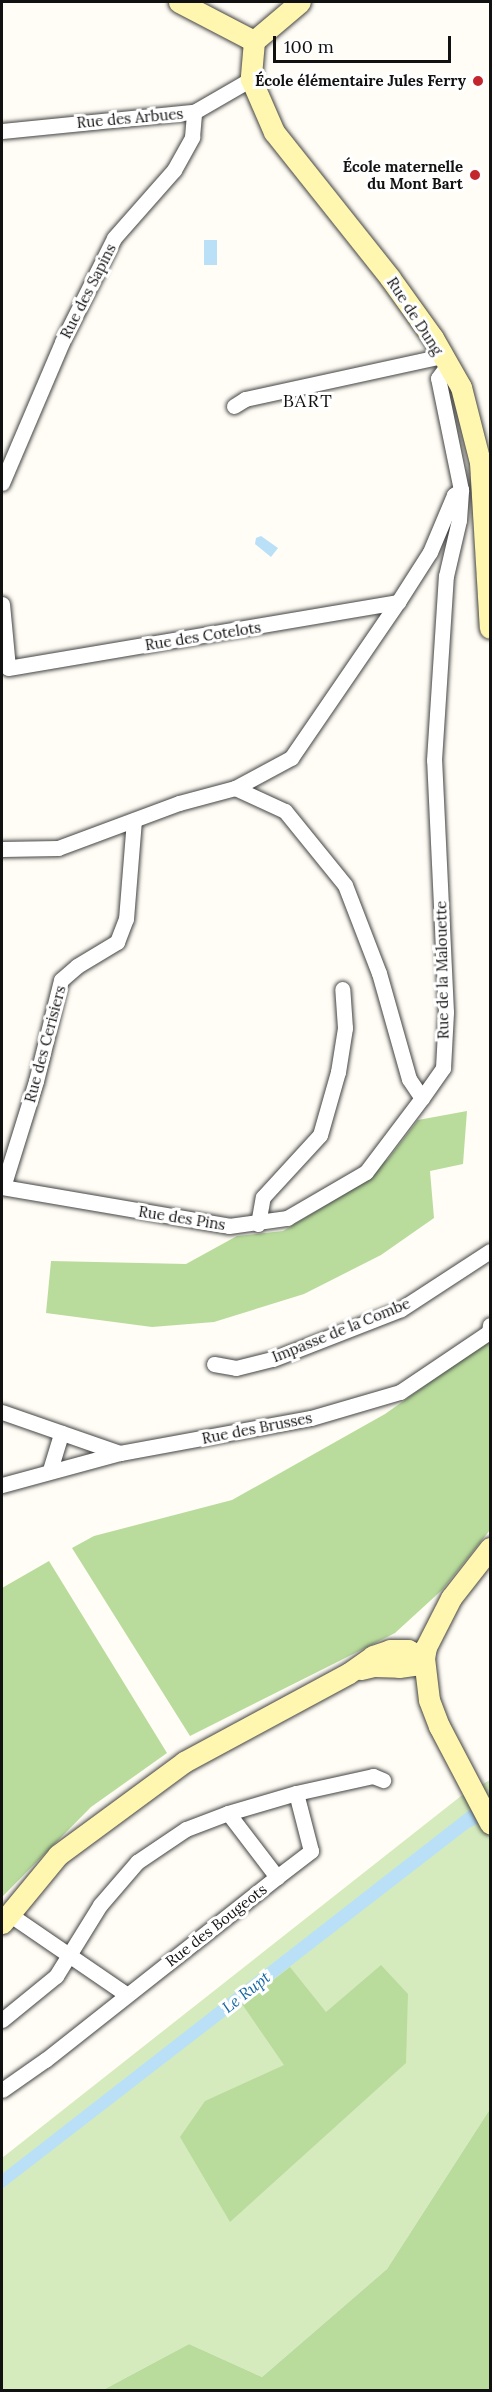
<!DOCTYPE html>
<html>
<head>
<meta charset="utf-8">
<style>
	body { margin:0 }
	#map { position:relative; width:492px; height:2392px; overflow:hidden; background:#fffdf5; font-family:Lora,serif }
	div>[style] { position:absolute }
	.green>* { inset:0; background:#d5ebbd }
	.forest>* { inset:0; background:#b9dc9c }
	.water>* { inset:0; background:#b9e0f7 }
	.roads { filter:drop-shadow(0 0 2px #444) drop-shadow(0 0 2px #444) }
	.street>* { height:15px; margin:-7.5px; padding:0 7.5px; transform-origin:7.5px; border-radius:7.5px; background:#fff }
	.secondary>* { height:21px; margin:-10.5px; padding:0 10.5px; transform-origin:10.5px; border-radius:10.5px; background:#fff6b0 }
	.dots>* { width:16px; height:16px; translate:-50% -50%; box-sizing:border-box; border:3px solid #fff; border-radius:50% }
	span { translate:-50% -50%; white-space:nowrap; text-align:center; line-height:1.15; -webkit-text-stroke:6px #fff; paint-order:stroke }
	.poi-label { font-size:15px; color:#111; font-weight:700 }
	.right { translate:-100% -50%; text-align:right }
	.street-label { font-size:15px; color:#111 }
	.water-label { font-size:16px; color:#1768a6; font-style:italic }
	.quarter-label { font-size:18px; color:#111; letter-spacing:1.5px }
	.frame { position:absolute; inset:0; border:3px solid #111; pointer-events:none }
	.scale { position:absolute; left:273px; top:36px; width:178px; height:27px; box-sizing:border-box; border:3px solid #111; border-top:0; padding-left:8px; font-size:18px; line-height:21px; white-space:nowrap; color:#111; -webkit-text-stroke:4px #fff; paint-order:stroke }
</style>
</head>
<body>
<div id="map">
	<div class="green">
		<div style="clip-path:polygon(490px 1780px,490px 2109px,387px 2269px,262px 2377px,189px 2344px,103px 2390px,2px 2390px,2px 2158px,461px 1796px)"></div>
	</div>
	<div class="forest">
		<div style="clip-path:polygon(467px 1111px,463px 1164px,430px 1171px,434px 1218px,381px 1255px,304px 1294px,214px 1322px,152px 1327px,46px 1313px,51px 1261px,186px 1264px,237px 1236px,283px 1231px,348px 1192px,388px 1159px,418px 1120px)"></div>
		<div style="clip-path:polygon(490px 1340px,490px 1530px,442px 1590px,395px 1633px,190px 1736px,72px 1548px,94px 1536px,232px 1500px,385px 1414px)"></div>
		<div style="clip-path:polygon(49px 1561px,167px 1753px,91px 1807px,2px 1897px,2px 1588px)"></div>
		<div style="clip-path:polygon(381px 1965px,408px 1994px,406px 2063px,230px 2222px,180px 2137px,205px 2101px,284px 2065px,242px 2004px,290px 1967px,326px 2012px)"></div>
		<div style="clip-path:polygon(490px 2109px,490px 2390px,103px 2390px,189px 2344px,262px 2377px,387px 2269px)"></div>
	</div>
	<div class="water">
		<div style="clip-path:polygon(204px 240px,217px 240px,217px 265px,204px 265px)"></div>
		<div style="clip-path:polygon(261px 536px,278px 548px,271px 557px,255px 544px,256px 538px)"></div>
		<div style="clip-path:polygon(490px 1794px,490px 1818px,469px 1828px,2px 2189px,2px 2174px)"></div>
	</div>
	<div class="roads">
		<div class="street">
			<div style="left:2px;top:131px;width:193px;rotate:-5.7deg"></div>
			<div style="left:194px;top:112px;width:66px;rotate:-30.1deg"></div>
			<div style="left:234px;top:406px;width:13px;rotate:-32deg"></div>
			<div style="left:245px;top:399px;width:202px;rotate:-12.3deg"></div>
			<div style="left:2px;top:483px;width:153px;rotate:-66.9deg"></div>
			<div style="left:62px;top:342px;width:116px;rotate:-63.4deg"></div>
			<div style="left:114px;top:238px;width:91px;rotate:-48.6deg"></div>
			<div style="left:174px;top:170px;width:38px;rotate:-61deg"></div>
			<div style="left:192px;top:137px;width:25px;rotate:-85deg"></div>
			<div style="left:2px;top:604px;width:64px;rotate:84.6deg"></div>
			<div style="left:8px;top:668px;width:396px;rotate:-9.6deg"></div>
			<div style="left:235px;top:788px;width:64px;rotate:-28.2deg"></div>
			<div style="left:291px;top:758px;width:189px;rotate:-55.6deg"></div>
			<div style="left:398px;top:602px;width:59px;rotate:-57.4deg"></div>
			<div style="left:430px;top:552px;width:62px;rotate:-67.2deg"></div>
			<div style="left:454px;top:495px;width:9px;rotate:-36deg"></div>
			<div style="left:2px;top:849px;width:56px;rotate:-1deg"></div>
			<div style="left:58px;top:848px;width:129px;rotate:-20.4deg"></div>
			<div style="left:179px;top:803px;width:58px;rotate:-15deg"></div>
			<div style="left:235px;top:788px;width:55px;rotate:24.7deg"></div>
			<div style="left:285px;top:811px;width:95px;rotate:51deg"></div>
			<div style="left:345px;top:885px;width:94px;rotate:68.9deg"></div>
			<div style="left:379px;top:973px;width:110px;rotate:74.2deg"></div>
			<div style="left:409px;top:1079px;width:23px;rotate:56deg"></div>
			<div style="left:422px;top:1098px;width:37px;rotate:-55deg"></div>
			<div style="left:443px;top:1068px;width:56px;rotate:-86.9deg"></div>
			<div style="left:446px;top:1012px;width:252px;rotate:-92.7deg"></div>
			<div style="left:434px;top:760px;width:184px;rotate:-86.3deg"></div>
			<div style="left:446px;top:576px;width:57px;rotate:-76.9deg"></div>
			<div style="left:459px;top:520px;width:30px;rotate:-86deg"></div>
			<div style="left:461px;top:490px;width:114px;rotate:-101.6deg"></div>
			<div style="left:438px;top:378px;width:15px;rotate:-53deg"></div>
			<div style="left:2px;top:1187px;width:230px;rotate:9.7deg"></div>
			<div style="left:229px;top:1226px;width:59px;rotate:-7.9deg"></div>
			<div style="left:287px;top:1218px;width:91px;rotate:-30.2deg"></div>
			<div style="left:366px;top:1172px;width:93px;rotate:-52.9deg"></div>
			<div style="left:3px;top:1187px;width:111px;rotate:-72.7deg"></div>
			<div style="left:36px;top:1081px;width:104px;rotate:-76.1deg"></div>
			<div style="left:61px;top:980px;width:21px;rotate:-41deg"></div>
			<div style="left:77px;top:966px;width:47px;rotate:-31deg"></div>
			<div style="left:117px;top:942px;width:25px;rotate:-69deg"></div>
			<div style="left:126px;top:919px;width:99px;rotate:-85.4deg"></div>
			<div style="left:258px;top:1224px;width:27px;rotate:-80deg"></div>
			<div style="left:263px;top:1197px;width:84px;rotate:-47.4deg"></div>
			<div style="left:320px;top:1135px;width:66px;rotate:-74.1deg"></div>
			<div style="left:338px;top:1072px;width:45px;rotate:-81deg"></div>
			<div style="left:345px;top:1028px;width:39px;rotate:-94deg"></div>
			<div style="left:214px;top:1364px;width:22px;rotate:10deg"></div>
			<div style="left:236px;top:1368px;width:38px;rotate:-14deg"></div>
			<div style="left:273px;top:1359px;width:137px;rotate:-21.3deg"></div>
			<div style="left:401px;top:1309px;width:106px;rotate:-33.1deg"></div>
			<div style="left:2px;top:1412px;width:125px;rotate:19.2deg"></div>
			<div style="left:50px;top:1470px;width:39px;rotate:-73deg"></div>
			<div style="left:2px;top:1485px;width:122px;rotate:-15.2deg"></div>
			<div style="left:120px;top:1453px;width:194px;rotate:-10.4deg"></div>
			<div style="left:311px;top:1418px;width:93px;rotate:-16.3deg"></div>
			<div style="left:400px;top:1392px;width:107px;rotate:-34deg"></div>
			<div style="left:489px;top:1332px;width:7px;rotate:-82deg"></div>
			<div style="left:228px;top:1813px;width:71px;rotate:-16.4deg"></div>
			<div style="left:277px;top:1877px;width:43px;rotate:-37.4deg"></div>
			<div style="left:311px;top:1851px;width:60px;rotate:-104.5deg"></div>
			<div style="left:296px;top:1793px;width:79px;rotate:-12.4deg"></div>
			<div style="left:373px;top:1776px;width:11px;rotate:22deg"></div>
			<div style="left:9px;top:1914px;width:142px;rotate:34.4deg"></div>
			<div style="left:2px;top:2020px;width:70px;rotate:-39.2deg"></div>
			<div style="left:56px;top:1976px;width:84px;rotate:-58.2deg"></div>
			<div style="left:100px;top:1905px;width:57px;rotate:-49.3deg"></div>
			<div style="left:137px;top:1862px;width:59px;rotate:-34deg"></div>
			<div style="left:186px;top:1829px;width:45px;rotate:-20.9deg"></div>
			<div style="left:228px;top:1813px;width:81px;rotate:52.6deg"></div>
			<div style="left:277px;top:1877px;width:295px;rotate:141.7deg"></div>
			<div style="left:45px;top:2060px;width:52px;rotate:145.1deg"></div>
		</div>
		<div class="secondary">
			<div style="left:179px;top:2px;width:85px;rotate:27.5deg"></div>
			<div style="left:254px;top:41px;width:60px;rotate:-40.3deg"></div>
			<div style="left:254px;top:41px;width:38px;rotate:95deg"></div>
			<div style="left:251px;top:79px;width:58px;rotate:66.5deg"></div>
			<div style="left:274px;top:132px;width:186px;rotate:51.5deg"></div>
			<div style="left:390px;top:278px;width:74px;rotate:54.4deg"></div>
			<div style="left:433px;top:338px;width:56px;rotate:60.3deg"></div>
			<div style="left:461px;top:387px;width:77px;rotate:75.8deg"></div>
			<div style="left:480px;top:462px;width:166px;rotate:86.6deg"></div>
			<div style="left:490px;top:1548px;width:63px;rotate:128deg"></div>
			<div style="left:451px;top:1598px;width:55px;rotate:117deg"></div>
			<div style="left:426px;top:1647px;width:11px;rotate:100deg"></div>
			<div style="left:424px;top:1658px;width:42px;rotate:83.2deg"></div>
			<div style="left:429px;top:1700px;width:28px;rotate:69deg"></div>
			<div style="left:439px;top:1726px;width:110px;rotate:62.3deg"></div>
			<div style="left:361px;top:1669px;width:13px;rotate:-13deg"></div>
			<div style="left:374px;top:1666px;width:25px;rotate:2deg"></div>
			<div style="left:399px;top:1667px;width:14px;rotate:-8deg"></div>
			<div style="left:413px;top:1665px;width:13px;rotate:-32deg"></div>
			<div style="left:2px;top:1923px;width:88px;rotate:-50.5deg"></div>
			<div style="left:58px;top:1855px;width:157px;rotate:-36.4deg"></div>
			<div style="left:184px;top:1762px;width:187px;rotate:-28.3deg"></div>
			<div style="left:349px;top:1673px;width:29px;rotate:-35deg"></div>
			<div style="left:373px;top:1656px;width:18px;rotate:-19deg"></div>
			<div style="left:390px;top:1650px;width:18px"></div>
			<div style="left:408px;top:1650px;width:18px;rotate:27deg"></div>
		</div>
	</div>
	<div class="dots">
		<div style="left:478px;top:81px;background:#c4262e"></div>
		<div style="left:475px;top:175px;background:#c4262e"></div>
	</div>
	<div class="poi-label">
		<span class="right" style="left:466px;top:81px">École élémentaire Jules Ferry</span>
		<span class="right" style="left:463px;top:175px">École maternelle<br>du Mont Bart</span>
	</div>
	<div class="street-label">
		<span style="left:130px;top:118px;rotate:-5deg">Rue des Arbues</span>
		<span style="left:88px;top:291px;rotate:-63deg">Rue des Sapins</span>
		<span style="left:415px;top:316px;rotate:57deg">Rue de Dung</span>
		<span style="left:203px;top:636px;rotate:-9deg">Rue des Cotelots</span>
		<span style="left:442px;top:970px;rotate:-91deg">Rue de la Malouette</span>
		<span style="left:45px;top:1044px;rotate:-75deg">Rue des Cerisiers</span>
		<span style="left:182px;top:1218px;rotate:9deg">Rue des Pins</span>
		<span style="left:341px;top:1330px;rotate:-22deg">Impasse de la Combe</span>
		<span style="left:257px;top:1428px;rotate:-11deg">Rue des Brusses</span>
		<span style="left:216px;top:1925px;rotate:-38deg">Rue des Bougeots</span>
	</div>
	<div class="water-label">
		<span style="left:246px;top:1992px;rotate:-38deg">Le Rupt</span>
	</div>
	<div class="quarter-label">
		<span style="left:308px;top:401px">BART</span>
	</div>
	<div class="frame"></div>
	<div class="scale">100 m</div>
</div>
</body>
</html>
